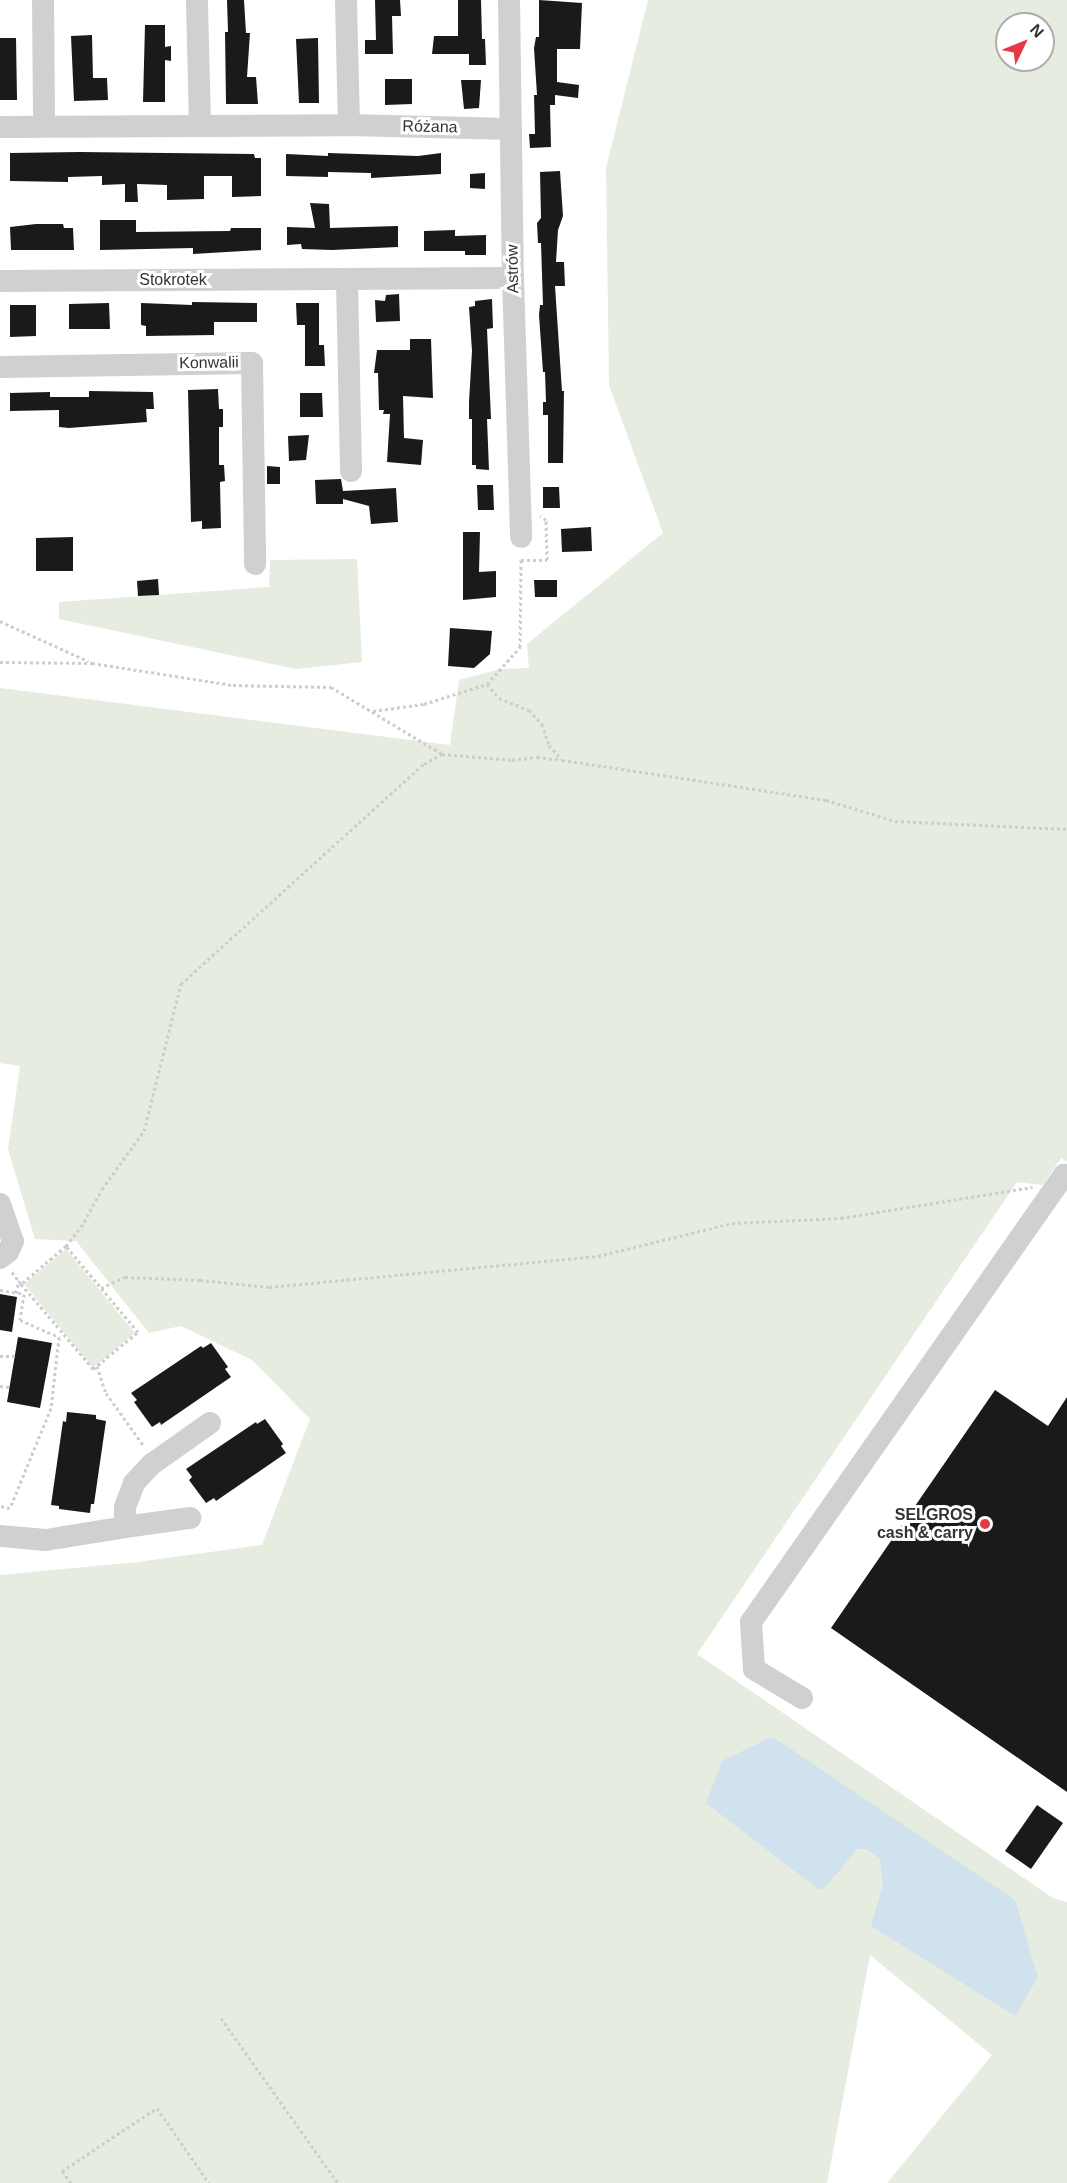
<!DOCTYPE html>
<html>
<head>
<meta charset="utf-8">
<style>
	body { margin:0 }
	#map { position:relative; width:1067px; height:2183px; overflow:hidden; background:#fff; font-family:Arial,sans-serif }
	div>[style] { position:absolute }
	.green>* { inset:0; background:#e6ecdf }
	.water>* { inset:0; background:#cfe2ee }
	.building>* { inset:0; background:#1a1a1a }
	.path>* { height:3px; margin-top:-1.5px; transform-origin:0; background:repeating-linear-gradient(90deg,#cdcdcd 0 3px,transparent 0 6px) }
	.minor>* { height:22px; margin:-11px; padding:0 11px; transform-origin:11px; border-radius:11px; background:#d0d0d0 }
	.dots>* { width:16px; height:16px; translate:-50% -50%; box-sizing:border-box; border:3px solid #fff; border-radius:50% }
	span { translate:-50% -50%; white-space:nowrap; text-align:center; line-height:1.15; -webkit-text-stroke:6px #fff; paint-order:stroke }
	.street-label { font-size:16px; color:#333 }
	.poi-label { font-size:16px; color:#333; font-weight:700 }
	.right { translate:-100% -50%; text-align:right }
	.north { position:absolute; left:995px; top:12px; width:60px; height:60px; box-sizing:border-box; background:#fff; border:2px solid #adadad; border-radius:50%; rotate:47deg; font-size:16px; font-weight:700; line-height:24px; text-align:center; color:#333 }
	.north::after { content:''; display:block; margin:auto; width:21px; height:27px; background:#e63946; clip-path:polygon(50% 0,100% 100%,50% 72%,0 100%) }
</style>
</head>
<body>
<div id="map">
	<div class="green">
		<div style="clip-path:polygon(evenodd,648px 0,1067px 0,1067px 1162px,1061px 1158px,1043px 1185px,1017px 1182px,697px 1654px,1053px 1898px,1067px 1902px,1067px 2183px,887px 2183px,992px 2055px,870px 1955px,827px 2183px,0 2183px,0 1575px,138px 1562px,262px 1545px,310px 1419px,252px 1360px,181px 1326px,149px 1333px,76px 1241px,35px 1239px,8px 1149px,20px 1066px,0 1063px,0 688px,450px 745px,459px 680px,501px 669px,529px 668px,527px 644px,663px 533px,609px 385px,606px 168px,648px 0,1007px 24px,1043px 24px,1043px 60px,1007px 60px,1007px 24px)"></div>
		<div style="clip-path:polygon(357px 559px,362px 662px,296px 669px,59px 619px,59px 602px,269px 587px,270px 560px)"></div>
		<div style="clip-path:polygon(66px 1249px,135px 1333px,93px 1368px,24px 1284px)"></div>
	</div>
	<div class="water">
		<div style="clip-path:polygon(769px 1738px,776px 1739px,1015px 1900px,1038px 1977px,1015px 2016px,871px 1926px,883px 1885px,880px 1859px,866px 1849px,857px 1849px,824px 1889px,818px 1889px,706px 1803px,722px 1761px)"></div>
	</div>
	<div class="building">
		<div style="clip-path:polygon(227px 0,244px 0,246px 33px,250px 33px,247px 77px,256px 77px,258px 104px,226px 104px,225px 32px,228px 32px)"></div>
		<div style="clip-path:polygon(375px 0,400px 0,401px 16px,392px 16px,393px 54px,365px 54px,365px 40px,376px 40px)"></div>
		<div style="clip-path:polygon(458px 0,481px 0,482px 39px,485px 39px,486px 65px,469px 65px,469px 54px,432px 54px,434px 36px,458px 36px)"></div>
		<div style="clip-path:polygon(539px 0,582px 3px,580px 49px,557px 49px,557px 82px,579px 85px,578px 98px,555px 95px,555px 105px,550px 105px,551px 147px,530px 148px,529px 134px,535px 134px,534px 95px,537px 95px,534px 48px,536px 37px,539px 37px)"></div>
		<div style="clip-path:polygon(145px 25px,165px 25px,165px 47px,171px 46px,171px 61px,165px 60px,165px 102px,143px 102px)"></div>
		<div style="clip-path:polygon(92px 35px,93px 78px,107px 78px,108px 100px,74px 101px,71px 36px)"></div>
		<div style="clip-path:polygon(0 38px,16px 38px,17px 100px,0 100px)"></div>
		<div style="clip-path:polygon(318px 38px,319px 103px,299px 103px,296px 39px)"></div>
		<div style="clip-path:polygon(385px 79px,412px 79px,412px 104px,385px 105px)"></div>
		<div style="clip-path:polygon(461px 80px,481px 80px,479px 108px,464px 109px)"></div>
		<div style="clip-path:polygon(80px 152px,254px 154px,255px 158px,261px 158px,261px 196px,232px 197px,232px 176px,204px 176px,204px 199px,167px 200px,167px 185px,137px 184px,138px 202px,125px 202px,125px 184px,102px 185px,102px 176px,68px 177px,68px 182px,10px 181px,10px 153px)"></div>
		<div style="clip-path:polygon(328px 153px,418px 156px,441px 153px,441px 174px,371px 178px,371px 173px,328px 172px,328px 177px,286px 176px,286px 154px,328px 156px)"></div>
		<div style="clip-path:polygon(560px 171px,563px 216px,558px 230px,556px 262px,564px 262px,565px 286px,555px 286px,562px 391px,564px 391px,563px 463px,548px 463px,548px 415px,543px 415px,543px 402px,546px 402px,545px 372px,543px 372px,539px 315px,540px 305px,543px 305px,541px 243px,538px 243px,537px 223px,541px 218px,540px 172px)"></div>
		<div style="clip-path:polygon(485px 173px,485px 189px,470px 188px,470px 174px)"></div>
		<div style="clip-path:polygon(310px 203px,329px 204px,330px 228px,398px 226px,398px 247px,332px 250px,302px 249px,301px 244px,287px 245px,287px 227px,315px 228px)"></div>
		<div style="clip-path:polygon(100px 220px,136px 220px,136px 232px,230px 231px,231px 228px,261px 228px,261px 250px,193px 254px,193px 248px,100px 250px)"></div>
		<div style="clip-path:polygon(36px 224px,63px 224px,64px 228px,73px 228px,74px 250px,11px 250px,10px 227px)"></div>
		<div style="clip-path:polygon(455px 230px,455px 236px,486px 235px,486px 255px,465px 255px,465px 251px,424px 251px,424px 231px)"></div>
		<div style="clip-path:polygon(399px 294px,400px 321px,376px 322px,375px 300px,385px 301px,386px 295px)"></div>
		<div style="clip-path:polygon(492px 299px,493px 328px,487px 329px,491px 419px,487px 419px,489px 470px,476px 469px,476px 465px,472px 465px,472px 419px,469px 419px,469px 402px,472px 351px,469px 307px,475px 306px,475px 301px)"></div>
		<div style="clip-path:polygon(192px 302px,257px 303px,257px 322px,214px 322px,214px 335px,146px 336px,146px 326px,141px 325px,141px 303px,192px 305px)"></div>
		<div style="clip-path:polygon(109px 303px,110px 329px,69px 329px,69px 304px)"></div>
		<div style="clip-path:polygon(296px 303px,319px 303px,319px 345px,324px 345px,325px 366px,305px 366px,305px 325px,297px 325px)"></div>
		<div style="clip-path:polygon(10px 305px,36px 305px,36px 336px,10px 337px)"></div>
		<div style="clip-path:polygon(410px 339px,431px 339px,433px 398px,403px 396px,404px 438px,423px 440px,421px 465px,387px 462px,390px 414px,383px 414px,384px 410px,379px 410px,378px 373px,374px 373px,377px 350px,410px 350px)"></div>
		<div style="clip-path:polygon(218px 389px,219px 409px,223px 409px,223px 427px,219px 427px,219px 465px,224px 465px,225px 481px,220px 482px,221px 528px,202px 529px,202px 521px,191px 522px,188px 390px)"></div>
		<div style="clip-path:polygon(89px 391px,153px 392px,154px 409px,146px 409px,147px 422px,69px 428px,59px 427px,59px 410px,10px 411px,10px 393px,50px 392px,50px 397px,89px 397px)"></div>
		<div style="clip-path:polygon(300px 393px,322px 393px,323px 417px,300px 417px)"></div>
		<div style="clip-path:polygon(309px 435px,306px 460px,289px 461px,288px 436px)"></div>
		<div style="clip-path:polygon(267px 466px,280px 467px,280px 484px,267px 484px)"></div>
		<div style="clip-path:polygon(341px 479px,343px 491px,396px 488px,398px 522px,371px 524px,369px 506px,343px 499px,343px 504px,316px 504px,315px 480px)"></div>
		<div style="clip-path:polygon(477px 485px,493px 485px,494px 510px,478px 510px)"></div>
		<div style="clip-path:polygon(543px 487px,559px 487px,560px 508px,543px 508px)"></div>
		<div style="clip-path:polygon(591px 527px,592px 551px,562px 552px,561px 529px)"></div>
		<div style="clip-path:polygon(463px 532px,480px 532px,479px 572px,496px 571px,496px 597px,463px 600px)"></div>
		<div style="clip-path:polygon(73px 537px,73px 571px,36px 571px,36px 538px)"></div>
		<div style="clip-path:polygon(158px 579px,159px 595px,138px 596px,137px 581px)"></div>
		<div style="clip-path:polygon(534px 580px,557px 580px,557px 597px,535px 597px)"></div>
		<div style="clip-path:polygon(450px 628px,492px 631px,490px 654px,474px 668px,448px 666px)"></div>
		<div style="clip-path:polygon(0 1294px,17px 1297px,12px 1332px,0 1330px)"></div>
		<div style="clip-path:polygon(18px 1337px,52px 1343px,40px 1408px,7px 1402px)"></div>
		<div style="clip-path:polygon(211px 1343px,228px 1367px,225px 1369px,231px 1377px,161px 1425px,160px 1422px,152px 1427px,134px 1402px,137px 1400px,131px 1393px,201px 1346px,203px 1348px)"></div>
		<div style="clip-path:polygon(995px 1390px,1048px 1426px,1067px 1397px,1067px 1792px,831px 1628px)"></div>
		<div style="clip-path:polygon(67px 1412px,96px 1415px,96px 1419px,106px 1421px,94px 1504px,91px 1504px,90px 1513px,59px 1509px,59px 1506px,51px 1505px,63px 1421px,66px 1422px)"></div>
		<div style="clip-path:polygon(265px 1419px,283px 1444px,281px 1446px,286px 1453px,216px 1501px,214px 1498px,206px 1503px,189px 1480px,192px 1477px,186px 1469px,256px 1422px,257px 1424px)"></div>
		<div style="clip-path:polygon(1037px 1805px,1063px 1823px,1031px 1869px,1005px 1851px)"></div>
	</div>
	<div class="path">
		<div style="left:521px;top:560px;width:26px"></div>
		<div style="left:547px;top:560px;width:40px;rotate:-91.4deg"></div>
		<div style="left:546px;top:520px;width:7px;rotate:-146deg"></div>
		<div style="left:0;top:621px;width:97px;rotate:24.4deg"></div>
		<div style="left:0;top:662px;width:92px;rotate:0.6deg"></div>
		<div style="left:92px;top:663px;width:143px;rotate:8.9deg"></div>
		<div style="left:233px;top:685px;width:98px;rotate:1.2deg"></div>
		<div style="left:331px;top:687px;width:130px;rotate:31.1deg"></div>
		<div style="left:442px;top:754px;width:70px;rotate:4.9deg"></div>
		<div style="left:512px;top:760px;width:25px;rotate:-7deg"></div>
		<div style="left:537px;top:757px;width:25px;rotate:7deg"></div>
		<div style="left:562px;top:760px;width:267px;rotate:8.6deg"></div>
		<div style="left:826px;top:800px;width:72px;rotate:16.9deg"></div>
		<div style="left:895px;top:821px;width:172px;rotate:2.7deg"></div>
		<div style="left:487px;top:684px;width:18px;rotate:49deg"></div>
		<div style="left:499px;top:698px;width:32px;rotate:22deg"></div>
		<div style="left:529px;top:710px;width:19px;rotate:47deg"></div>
		<div style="left:542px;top:724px;width:22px;rotate:72deg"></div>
		<div style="left:549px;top:745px;width:18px;rotate:49deg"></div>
		<div style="left:373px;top:711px;width:51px;rotate:-7.8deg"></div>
		<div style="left:424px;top:704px;width:66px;rotate:-17.6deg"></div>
		<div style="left:487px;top:684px;width:50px;rotate:-48.3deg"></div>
		<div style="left:520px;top:647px;width:87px;rotate:-89.3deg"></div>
		<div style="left:66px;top:1246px;width:24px;rotate:-52deg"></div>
		<div style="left:81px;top:1227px;width:43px;rotate:-61.1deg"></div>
		<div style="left:102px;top:1189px;width:72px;rotate:-54.1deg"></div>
		<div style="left:144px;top:1131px;width:152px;rotate:-75.9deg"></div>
		<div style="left:181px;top:984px;width:328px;rotate:-42.2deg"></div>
		<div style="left:424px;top:764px;width:21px;rotate:-29deg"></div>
		<div style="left:12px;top:1272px;width:15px;rotate:53deg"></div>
		<div style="left:21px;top:1284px;width:72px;rotate:49.5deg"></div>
		<div style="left:68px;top:1339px;width:39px;rotate:50deg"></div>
		<div style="left:93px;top:1369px;width:58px;rotate:-39.4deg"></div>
		<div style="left:138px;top:1332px;width:112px;rotate:-129.9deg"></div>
		<div style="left:66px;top:1246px;width:59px;rotate:139.8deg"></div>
		<div style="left:101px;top:1288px;width:26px;rotate:-25deg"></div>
		<div style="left:125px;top:1277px;width:75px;rotate:2.3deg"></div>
		<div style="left:200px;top:1280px;width:69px;rotate:5.8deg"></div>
		<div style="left:269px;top:1287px;width:330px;rotate:-5.4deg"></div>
		<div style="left:598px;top:1256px;width:138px;rotate:-13.8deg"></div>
		<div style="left:732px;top:1223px;width:109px;rotate:-2.6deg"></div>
		<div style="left:841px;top:1218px;width:194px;rotate:-9.2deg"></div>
		<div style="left:0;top:1290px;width:24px;rotate:9deg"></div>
		<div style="left:24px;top:1294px;width:26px;rotate:99deg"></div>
		<div style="left:20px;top:1320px;width:43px;rotate:23.6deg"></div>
		<div style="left:59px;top:1337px;width:71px;rotate:96.4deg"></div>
		<div style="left:51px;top:1408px;width:108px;rotate:112.3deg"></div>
		<div style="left:10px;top:1508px;width:10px;rotate:-169deg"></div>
		<div style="left:16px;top:1293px;width:13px;rotate:-77deg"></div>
		<div style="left:0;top:1356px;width:15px"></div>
		<div style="left:97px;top:1366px;width:28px;rotate:72deg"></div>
		<div style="left:106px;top:1393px;width:65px;rotate:54.4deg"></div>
		<div style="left:0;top:1386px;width:9px;rotate:6deg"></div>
		<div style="left:221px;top:2018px;width:202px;rotate:54.7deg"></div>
		<div style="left:71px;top:2183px;width:15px;rotate:-127deg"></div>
		<div style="left:62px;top:2171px;width:114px;rotate:-33.6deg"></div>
		<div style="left:157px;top:2108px;width:91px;rotate:55.3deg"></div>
	</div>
	<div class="minor">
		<div style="left:43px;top:0;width:126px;rotate:89.5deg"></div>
		<div style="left:509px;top:0;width:278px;rotate:89.2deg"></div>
		<div style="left:513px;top:278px;width:259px;rotate:88.2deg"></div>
		<div style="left:346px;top:2px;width:123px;rotate:88.6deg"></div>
		<div style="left:197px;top:3px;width:122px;rotate:88.6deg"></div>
		<div style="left:0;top:127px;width:349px;rotate:-0.3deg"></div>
		<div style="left:349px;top:125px;width:162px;rotate:1.4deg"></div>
		<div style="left:347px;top:280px;width:191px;rotate:88.8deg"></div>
		<div style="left:0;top:281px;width:513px;rotate:-0.34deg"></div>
		<div style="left:0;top:367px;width:252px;rotate:-0.9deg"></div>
		<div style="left:252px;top:363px;width:201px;rotate:89.1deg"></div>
		<div style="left:0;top:1204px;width:39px;rotate:71deg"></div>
		<div style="left:13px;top:1241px;width:12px;rotate:114deg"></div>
		<div style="left:8px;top:1252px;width:10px;rotate:143deg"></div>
		<div style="left:125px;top:1527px;width:66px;rotate:-7.9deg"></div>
		<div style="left:0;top:1536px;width:46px;rotate:5deg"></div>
		<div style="left:46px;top:1540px;width:80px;rotate:-9.3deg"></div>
		<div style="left:125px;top:1527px;width:20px;rotate:-90deg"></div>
		<div style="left:125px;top:1507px;width:26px;rotate:-69deg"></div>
		<div style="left:134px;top:1483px;width:26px;rotate:-47deg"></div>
		<div style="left:152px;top:1464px;width:71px;rotate:-35.3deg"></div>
		<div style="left:802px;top:1698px;width:56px;rotate:-148.9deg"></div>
		<div style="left:754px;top:1669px;width:47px;rotate:-93.7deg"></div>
		<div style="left:751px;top:1622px;width:546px;rotate:-55deg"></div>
		<div style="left:1064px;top:1175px;width:4px;rotate:34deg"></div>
	</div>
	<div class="dots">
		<div style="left:985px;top:1524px;background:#e63946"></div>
	</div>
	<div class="street-label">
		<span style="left:430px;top:127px;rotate:1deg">Różana</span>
		<span style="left:513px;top:269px;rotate:-91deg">Astrów</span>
		<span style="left:173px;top:280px">Stokrotek</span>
		<span style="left:209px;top:363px;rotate:-1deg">Konwalii</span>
	</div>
	<div class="poi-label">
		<span class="right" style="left:973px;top:1524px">SELGROS<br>cash &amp; carry</span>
	</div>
	<div class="north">N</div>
</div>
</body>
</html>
